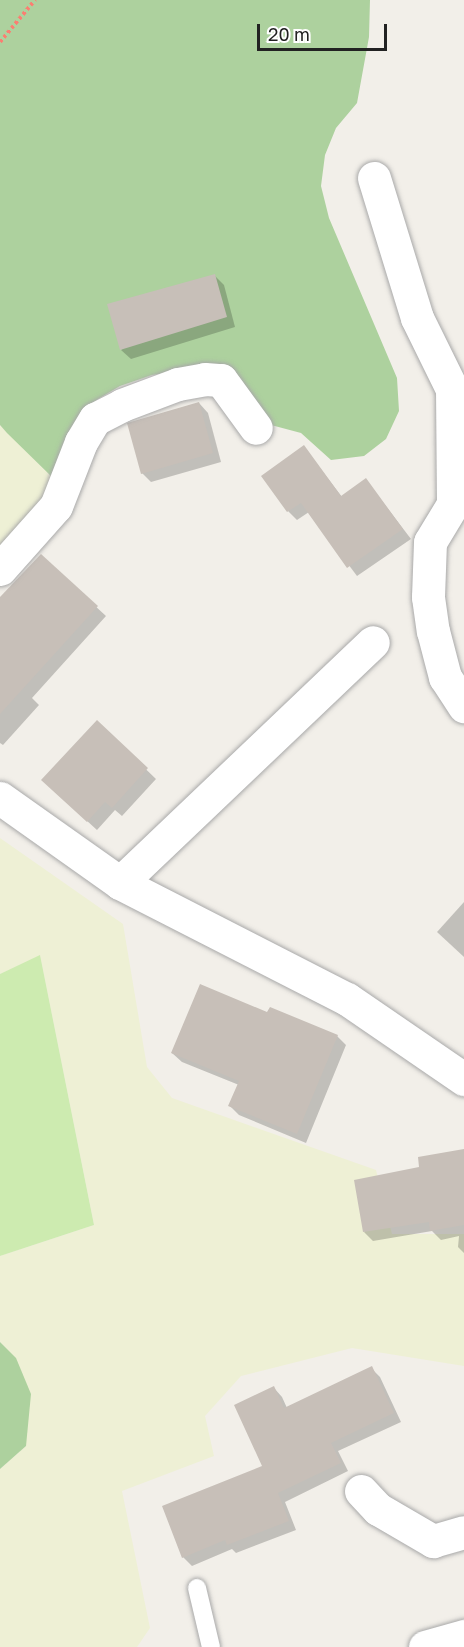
<!DOCTYPE html>
<html>
<head>
<meta charset="utf-8">
<style>
	body { margin:0 }
	#map { position:relative; width:464px; height:1647px; overflow:hidden; background:#f2efe9; font-family:"Golos Text",sans-serif }
	div>[style] { position:absolute }
	.farmland>* { inset:0; background:#eef0d5 }
	.grass>* { inset:0; background:#cdebb0 }
	.forest>* { inset:0; background:#add19e }
	.shadow>* { inset:0; background:#0003 }
	.building>* { inset:0; background:#c7bfb8 }
	.path>* { height:4px; margin-top:-2px; transform-origin:0; background:repeating-linear-gradient(90deg,#fa8072 0 3px,transparent 0 6px) }
	.roads { filter:drop-shadow(0 0 2px #a9a9a9) drop-shadow(0 0 2px #a9a9a9) }
	.lane>* { height:18px; margin:-9px; padding:0 9px; transform-origin:9px; border-radius:9px; background:#fff }
	.street>* { height:33px; margin:-16.5px; padding:0 16.5px; transform-origin:16.5px; border-radius:16.5px; background:#fff }
	span { translate:-50% -50%; white-space:nowrap; text-align:center; line-height:1.15; -webkit-text-stroke:5px #fff; paint-order:stroke }
	.scale { position:absolute; left:257px; top:24px; width:130px; height:27px; box-sizing:border-box; border:3px solid #222; border-top:0; padding-left:8px; font-size:18px; line-height:21px; white-space:nowrap; color:#222; -webkit-text-stroke:4px #fff; paint-order:stroke }
</style>
</head>
<body>
<div id="map">
	<div class="farmland">
		<div style="clip-path:polygon(0 425px,53px 478px,36px 509px,0 548px)"></div>
		<div style="clip-path:polygon(0 838px,123px 924px,147px 1067px,172px 1098px,376px 1170px,392px 1234px,464px 1234px,464px 1366px,352px 1348px,241px 1376px,205px 1416px,214px 1456px,122px 1491px,150px 1628px,137px 1647px,0 1647px,0 1469px,26px 1446px,16px 1359px,0 1342px,0 1256px,94px 1225px,40px 956px,0 974px)"></div>
	</div>
	<div class="grass">
		<div style="clip-path:polygon(40px 955px,94px 1225px,0 1256px,0 974px)"></div>
	</div>
	<div class="forest">
		<div style="clip-path:polygon(0 0,370px 0,369px 37px,357px 103px,336px 128px,325px 155px,321px 186px,329px 218px,397px 378px,399px 411px,386px 439px,364px 456px,331px 460px,301px 433px,271px 425px,186px 370px,152px 375px,120px 386px,98px 399px,79px 415px,53px 478px,7px 433px,0 425px)"></div>
		<div style="clip-path:polygon(0 1342px,16px 1358px,31px 1394px,26px 1446px,0 1469px)"></div>
	</div>
	<div class="shadow">
		<div style="clip-path:polygon(215px 276px,224px 285px,235px 327px,131px 359px,121px 350px)"></div>
		<div style="clip-path:polygon(199px 403px,208px 413px,221px 462px,151px 482px,142px 473px)"></div>
		<div style="clip-path:polygon(304px 447px,342px 497px,366px 480px,411px 539px,357px 576px,309px 512px,297px 520px,288px 511px)"></div>
		<div style="clip-path:polygon(41px 556px,106px 616px,32px 698px,39px 705px,3px 745px,0 743px,0 598px)"></div>
		<div style="clip-path:polygon(97px 722px,156px 779px,122px 816px,115px 810px,97px 830px,52px 789px)"></div>
		<div style="clip-path:polygon(464px 902px,464px 957px,437px 932px)"></div>
		<div style="clip-path:polygon(268px 1014px,337px 1036px,346px 1045px,306px 1143px,239px 1115px,230px 1106px,239px 1085px,182px 1062px,172px 1053px)"></div>
		<div style="clip-path:polygon(464px 1151px,464px 1253px,458px 1247px,459px 1236px,441px 1240px,432px 1231px,373px 1241px,364px 1232px,421px 1168px)"></div>
		<div style="clip-path:polygon(371px 1368px,380px 1377px,401px 1422px,338px 1451px,348px 1471px,285px 1502px,296px 1530px,236px 1553px,232px 1549px,192px 1566px,183px 1557px,264px 1467px,274px 1388px,282px 1397px,287px 1408px)"></div>
	</div>
	<div class="building">
		<div style="clip-path:polygon(215px 274px,227px 317px,120px 350px,107px 304px)"></div>
		<div style="clip-path:polygon(199px 402px,213px 453px,141px 474px,127px 423px)"></div>
		<div style="clip-path:polygon(304px 445px,341px 496px,366px 478px,403px 529px,347px 568px,301px 503px,287px 512px,261px 476px)"></div>
		<div style="clip-path:polygon(41px 554px,98px 606px,0 714px,0 597px)"></div>
		<div style="clip-path:polygon(97px 720px,148px 768px,112px 808px,105px 802px,87px 822px,41px 780px)"></div>
		<div style="clip-path:polygon(200px 984px,267px 1012px,270px 1007px,338px 1035px,297px 1134px,228px 1106px,239px 1081px,171px 1053px)"></div>
		<div style="clip-path:polygon(464px 1149px,464px 1225px,430px 1231px,429px 1222px,363px 1232px,354px 1180px,419px 1167px,418px 1157px)"></div>
		<div style="clip-path:polygon(372px 1366px,394px 1413px,331px 1443px,341px 1463px,278px 1493px,289px 1521px,227px 1545px,225px 1540px,182px 1558px,162px 1506px,262px 1466px,234px 1405px,274px 1386px,284px 1408px)"></div>
	</div>
	<div class="path">
		<div style="left:0;top:42px;width:55px;rotate:-50.2deg"></div>
	</div>
	<div class="roads">
		<div class="lane">
			<div style="left:197px;top:1588px;width:61px;rotate:76.7deg"></div>
		</div>
		<div class="street">
			<div style="left:374px;top:178px;width:146px;rotate:72.9deg"></div>
			<div style="left:417px;top:318px;width:79px;rotate:63.8deg"></div>
			<div style="left:452px;top:389px;width:115px;rotate:89.5deg"></div>
			<div style="left:453px;top:504px;width:44px;rotate:121.2deg"></div>
			<div style="left:430px;top:542px;width:55px;rotate:92.1deg"></div>
			<div style="left:428px;top:597px;width:34px;rotate:82deg"></div>
			<div style="left:433px;top:631px;width:48px;rotate:75.4deg"></div>
			<div style="left:445px;top:677px;width:35px;rotate:57deg"></div>
			<div style="left:0;top:569px;width:84px;rotate:-48.4deg"></div>
			<div style="left:56px;top:506px;width:69px;rotate:-68.7deg"></div>
			<div style="left:81px;top:442px;width:27px;rotate:-59deg"></div>
			<div style="left:95px;top:419px;width:30px;rotate:-27deg"></div>
			<div style="left:122px;top:405px;width:60px;rotate:-20.6deg"></div>
			<div style="left:178px;top:384px;width:27px;rotate:-10deg"></div>
			<div style="left:205px;top:379px;width:16px;rotate:4deg"></div>
			<div style="left:221px;top:380px;width:59px;rotate:53.9deg"></div>
			<div style="left:0;top:798px;width:147px;rotate:35.3deg"></div>
			<div style="left:120px;top:883px;width:255px;rotate:27.1deg"></div>
			<div style="left:347px;top:999px;width:142px;rotate:34.4deg"></div>
			<div style="left:120px;top:883px;width:349px;rotate:-43.6deg"></div>
			<div style="left:361px;top:1491px;width:25px;rotate:47deg"></div>
			<div style="left:378px;top:1509px;width:64px;rotate:30.2deg"></div>
			<div style="left:433px;top:1541px;width:32px;rotate:-16deg"></div>
			<div style="left:425px;top:1647px;width:41px;rotate:-15.8deg"></div>
		</div>
	</div>
	<div class="scale">20 m</div>
</div>
</body>
</html>
